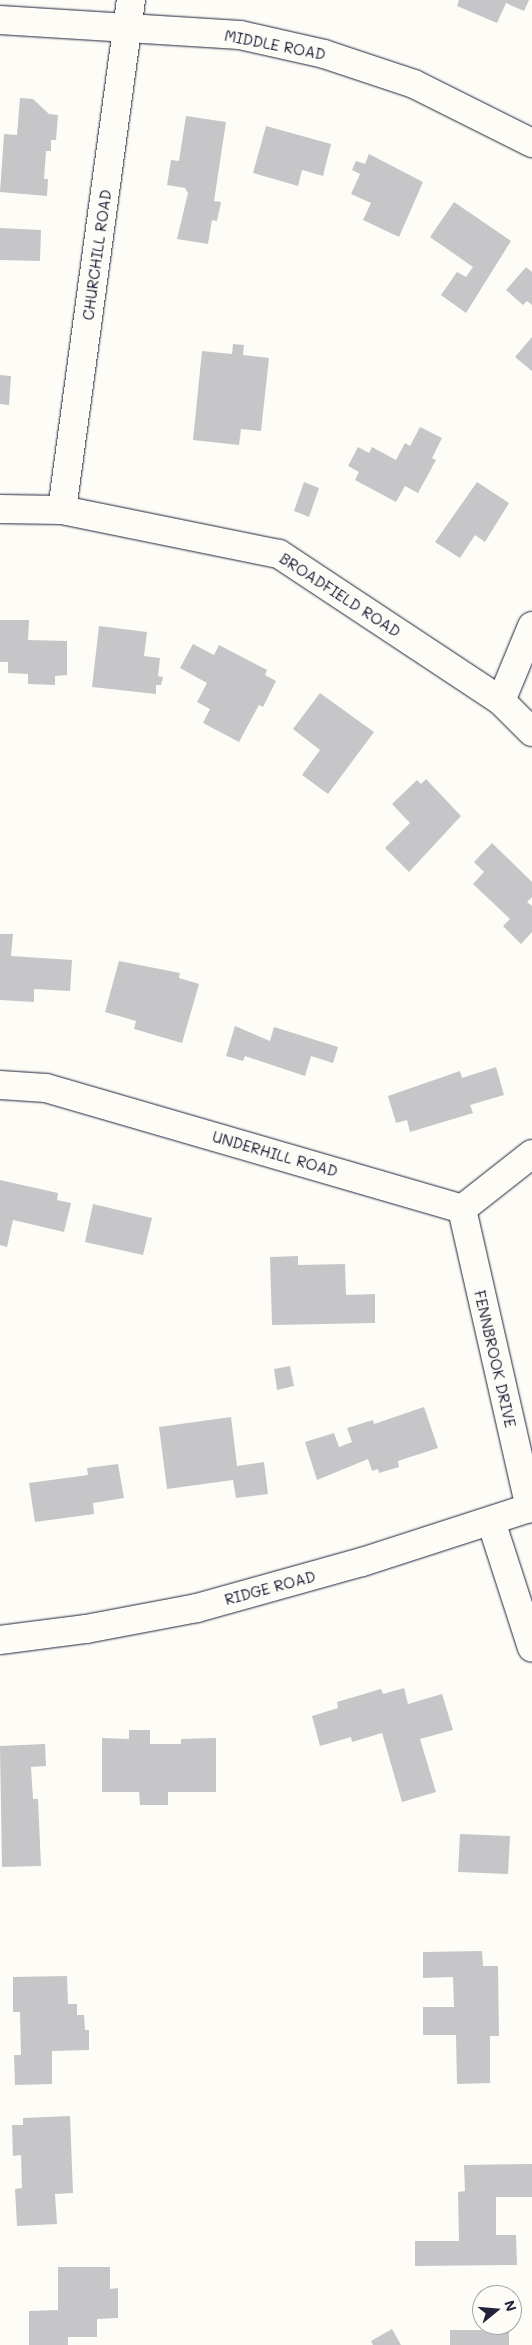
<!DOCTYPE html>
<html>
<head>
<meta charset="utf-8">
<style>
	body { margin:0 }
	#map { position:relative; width:532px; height:2345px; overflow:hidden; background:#fdfcf7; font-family:Mali,sans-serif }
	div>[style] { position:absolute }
	.building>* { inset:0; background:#c6c6c8 }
	.roads { filter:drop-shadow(0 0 1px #22223b) drop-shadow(0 0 1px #22223b) }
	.street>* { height:28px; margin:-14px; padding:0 14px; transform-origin:14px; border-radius:14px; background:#fdfcf7 }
	.secondary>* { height:28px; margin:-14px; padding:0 14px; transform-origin:14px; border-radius:14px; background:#fdfcf7 }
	span { translate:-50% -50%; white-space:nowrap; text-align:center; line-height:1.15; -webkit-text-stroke:4px #fdfcf7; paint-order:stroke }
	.street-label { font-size:15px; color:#22223b }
	.north { position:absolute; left:472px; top:2285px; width:50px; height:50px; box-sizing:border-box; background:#fdfcf7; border:1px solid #a5a5ac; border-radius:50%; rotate:73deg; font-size:14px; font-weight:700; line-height:20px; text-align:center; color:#22223b }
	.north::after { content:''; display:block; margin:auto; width:18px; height:22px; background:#22223b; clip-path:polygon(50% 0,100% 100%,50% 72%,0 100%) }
</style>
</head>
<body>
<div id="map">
	<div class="building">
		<div style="clip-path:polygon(459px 0,529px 0,524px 11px,506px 3px,497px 23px,457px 6px)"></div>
		<div style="clip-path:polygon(20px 98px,33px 99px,49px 114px,58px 115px,56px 140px,51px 140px,51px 151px,46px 151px,44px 179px,48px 179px,47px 196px,0 192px,4px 134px,17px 135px)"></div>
		<div style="clip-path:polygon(186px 116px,226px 122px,214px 201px,221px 202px,217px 221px,212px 220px,208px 244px,177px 239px,188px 193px,185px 188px,167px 185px,171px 160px,179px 161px)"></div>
		<div style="clip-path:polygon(266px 126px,331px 144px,323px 176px,302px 170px,298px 186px,253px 173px)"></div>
		<div style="clip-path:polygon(369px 154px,423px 182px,399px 237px,363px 220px,371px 203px,351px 194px,360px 174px,352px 170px,356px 161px,365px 164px)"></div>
		<div style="clip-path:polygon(454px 202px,511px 241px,466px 313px,441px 295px,457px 272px,466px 277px,473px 267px,430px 237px)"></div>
		<div style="clip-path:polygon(0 228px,41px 230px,40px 261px,0 260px)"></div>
		<div style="clip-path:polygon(526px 267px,532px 272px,532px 305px,527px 301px,523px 305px,506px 290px)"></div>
		<div style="clip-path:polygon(532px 337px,532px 371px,515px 357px)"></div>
		<div style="clip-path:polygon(233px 344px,244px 345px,243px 355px,269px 358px,261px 431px,241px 429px,239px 445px,193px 440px,202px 351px,232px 354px)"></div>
		<div style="clip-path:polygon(0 375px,11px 376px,9px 405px,0 404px)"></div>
		<div style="clip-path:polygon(420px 427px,442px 438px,432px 458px,436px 460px,418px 493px,405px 486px,396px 502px,355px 480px,359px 472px,348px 466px,358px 447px,369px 453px,372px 447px,396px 460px,405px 443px,410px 446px)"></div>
		<div style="clip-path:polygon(304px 482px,319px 488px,309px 517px,294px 511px)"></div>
		<div style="clip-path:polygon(477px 482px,509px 503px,485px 542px,475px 535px,460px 558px,435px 542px)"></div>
		<div style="clip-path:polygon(0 620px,29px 620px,28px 640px,67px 641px,67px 675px,55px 676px,55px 685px,28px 684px,28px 674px,8px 673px,8px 662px,0 662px)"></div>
		<div style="clip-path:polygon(99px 626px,147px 632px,144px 656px,160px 658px,158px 676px,163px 677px,161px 685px,156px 685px,156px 694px,92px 687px)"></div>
		<div style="clip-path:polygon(193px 644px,214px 655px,219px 645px,267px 670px,265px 675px,276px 681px,263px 707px,259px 705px,239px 742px,203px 723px,210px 709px,197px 702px,207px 683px,180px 668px)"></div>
		<div style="clip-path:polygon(320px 693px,374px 732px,328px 794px,302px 775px,320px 750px,293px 729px)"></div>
		<div style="clip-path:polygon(426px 779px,461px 816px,409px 872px,385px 848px,410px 823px,392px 804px,417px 780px,421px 784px)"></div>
		<div style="clip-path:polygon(492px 843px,532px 882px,532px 897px,527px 902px,532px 906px,532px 932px,521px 944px,503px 926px,510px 919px,473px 884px,484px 872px,474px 862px)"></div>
		<div style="clip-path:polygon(0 934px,13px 934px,11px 956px,72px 960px,70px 991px,34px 989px,34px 1002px,0 1000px)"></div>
		<div style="clip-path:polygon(119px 961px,180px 973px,179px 978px,199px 984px,182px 1043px,134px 1029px,136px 1021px,105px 1012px)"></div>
		<div style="clip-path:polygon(235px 1026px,270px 1041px,274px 1027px,338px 1047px,333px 1063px,311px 1056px,305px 1076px,245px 1056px,243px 1061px,226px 1056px)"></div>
		<div style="clip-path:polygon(496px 1067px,504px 1095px,470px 1105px,473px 1113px,410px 1132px,407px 1120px,396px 1123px,388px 1096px,460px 1071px,462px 1078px)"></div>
		<div style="clip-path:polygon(0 1180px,58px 1193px,57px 1200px,71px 1203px,64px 1232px,13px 1220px,7px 1247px,0 1245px)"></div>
		<div style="clip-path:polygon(93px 1204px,152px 1218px,143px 1255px,85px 1242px)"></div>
		<div style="clip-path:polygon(298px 1256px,298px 1265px,345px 1264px,346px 1295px,375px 1294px,375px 1323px,272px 1325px,270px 1257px)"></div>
		<div style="clip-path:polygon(290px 1366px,294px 1386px,277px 1390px,274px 1369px)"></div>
		<div style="clip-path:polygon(424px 1407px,438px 1448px,398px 1461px,399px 1467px,379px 1473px,378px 1469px,372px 1471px,368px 1459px,317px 1480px,305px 1442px,334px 1433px,339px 1447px,352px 1442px,347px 1428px,373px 1420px,374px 1424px)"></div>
		<div style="clip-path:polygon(231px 1417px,237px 1466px,264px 1462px,268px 1494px,236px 1498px,233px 1480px,167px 1489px,159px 1427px)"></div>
		<div style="clip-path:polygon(118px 1464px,124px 1498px,93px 1503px,94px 1514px,35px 1522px,29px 1483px,88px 1475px,87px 1468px)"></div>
		<div style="clip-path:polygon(404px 1688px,408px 1704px,442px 1694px,453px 1730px,420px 1739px,436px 1792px,402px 1802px,382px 1733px,352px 1742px,351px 1737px,320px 1746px,312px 1716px,338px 1708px,337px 1702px,381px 1689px,383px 1694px)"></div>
		<div style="clip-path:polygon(129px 1730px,150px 1730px,150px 1744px,181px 1744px,181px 1739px,216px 1738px,216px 1792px,168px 1792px,168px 1805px,140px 1805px,139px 1792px,102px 1792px,102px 1738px,129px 1739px)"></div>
		<div style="clip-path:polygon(45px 1744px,46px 1766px,31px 1767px,33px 1799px,38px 1799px,41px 1866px,2px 1867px,0 1746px)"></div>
		<div style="clip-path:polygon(460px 1834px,510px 1836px,508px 1874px,458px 1872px)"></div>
		<div style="clip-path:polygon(482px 1951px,483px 1966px,498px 1966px,499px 2036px,490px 2036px,490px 2083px,457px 2084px,456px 2035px,423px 2035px,423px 2007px,454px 2007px,453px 1977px,423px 1978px,423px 1952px)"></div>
		<div style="clip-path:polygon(67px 1976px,68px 2004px,77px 2004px,77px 2015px,84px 2015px,85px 2030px,89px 2030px,89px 2050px,52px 2051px,52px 2084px,15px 2085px,14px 2055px,21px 2055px,20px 2012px,13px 2012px,13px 1977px)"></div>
		<div style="clip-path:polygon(70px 2116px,73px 2193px,55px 2194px,57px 2224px,17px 2226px,15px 2189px,22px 2188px,21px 2155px,13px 2156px,12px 2125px,23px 2125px,23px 2118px)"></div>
		<div style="clip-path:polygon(532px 2164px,532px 2197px,496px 2197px,496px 2235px,516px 2235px,517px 2265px,415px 2266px,415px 2241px,459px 2241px,458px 2192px,465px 2191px,464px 2165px)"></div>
		<div style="clip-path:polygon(58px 2267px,110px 2267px,110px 2289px,118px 2288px,118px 2318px,97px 2319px,97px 2337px,68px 2337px,68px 2345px,29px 2345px,29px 2311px,58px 2310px)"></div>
		<div style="clip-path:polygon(392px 2329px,401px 2345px,373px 2345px,371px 2341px)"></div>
		<div style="clip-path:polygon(450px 2330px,509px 2330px,509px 2345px,450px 2345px)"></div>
	</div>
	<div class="roads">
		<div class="street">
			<div style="left:0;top:20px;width:240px;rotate:3.6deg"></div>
			<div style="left:240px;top:35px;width:86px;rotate:12.7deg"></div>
			<div style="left:324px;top:54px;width:95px;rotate:18.4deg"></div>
			<div style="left:414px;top:84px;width:132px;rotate:26.6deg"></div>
			<div style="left:0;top:509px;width:62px;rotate:0.9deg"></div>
			<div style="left:62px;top:510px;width:221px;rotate:11.5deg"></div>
			<div style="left:279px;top:554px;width:266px;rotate:33.5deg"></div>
			<div style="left:501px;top:701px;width:44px;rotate:45deg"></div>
			<div style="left:62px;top:510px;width:515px;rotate:-82.3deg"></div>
			<div style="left:501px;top:701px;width:81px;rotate:-67.5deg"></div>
			<div style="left:0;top:1085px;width:46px;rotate:3.7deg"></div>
			<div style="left:46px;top:1088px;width:433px;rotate:16.2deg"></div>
			<div style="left:462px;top:1209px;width:307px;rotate:77.2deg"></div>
			<div style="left:462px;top:1209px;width:89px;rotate:-38.2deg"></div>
			<div style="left:491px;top:1521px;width:133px;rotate:72.1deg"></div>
		</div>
		<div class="secondary">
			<div style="left:0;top:1640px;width:87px;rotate:-7.3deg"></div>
			<div style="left:86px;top:1629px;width:113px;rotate:-10.7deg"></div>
			<div style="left:197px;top:1608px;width:171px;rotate:-15.6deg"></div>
			<div style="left:362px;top:1562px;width:179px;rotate:-17.9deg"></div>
		</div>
	</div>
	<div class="street-label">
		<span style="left:275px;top:45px;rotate:11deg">MIDDLE ROAD</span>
		<span style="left:97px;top:255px;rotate:-82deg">CHURCHILL ROAD</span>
		<span style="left:340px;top:595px;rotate:33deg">BROADFIELD ROAD</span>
		<span style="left:275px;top:1154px;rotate:16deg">UNDERHILL ROAD</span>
		<span style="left:495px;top:1359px;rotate:77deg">FENNBROOK DRIVE</span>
		<span style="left:270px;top:1588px;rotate:-15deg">RIDGE ROAD</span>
	</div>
	<div class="north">N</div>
</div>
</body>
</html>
